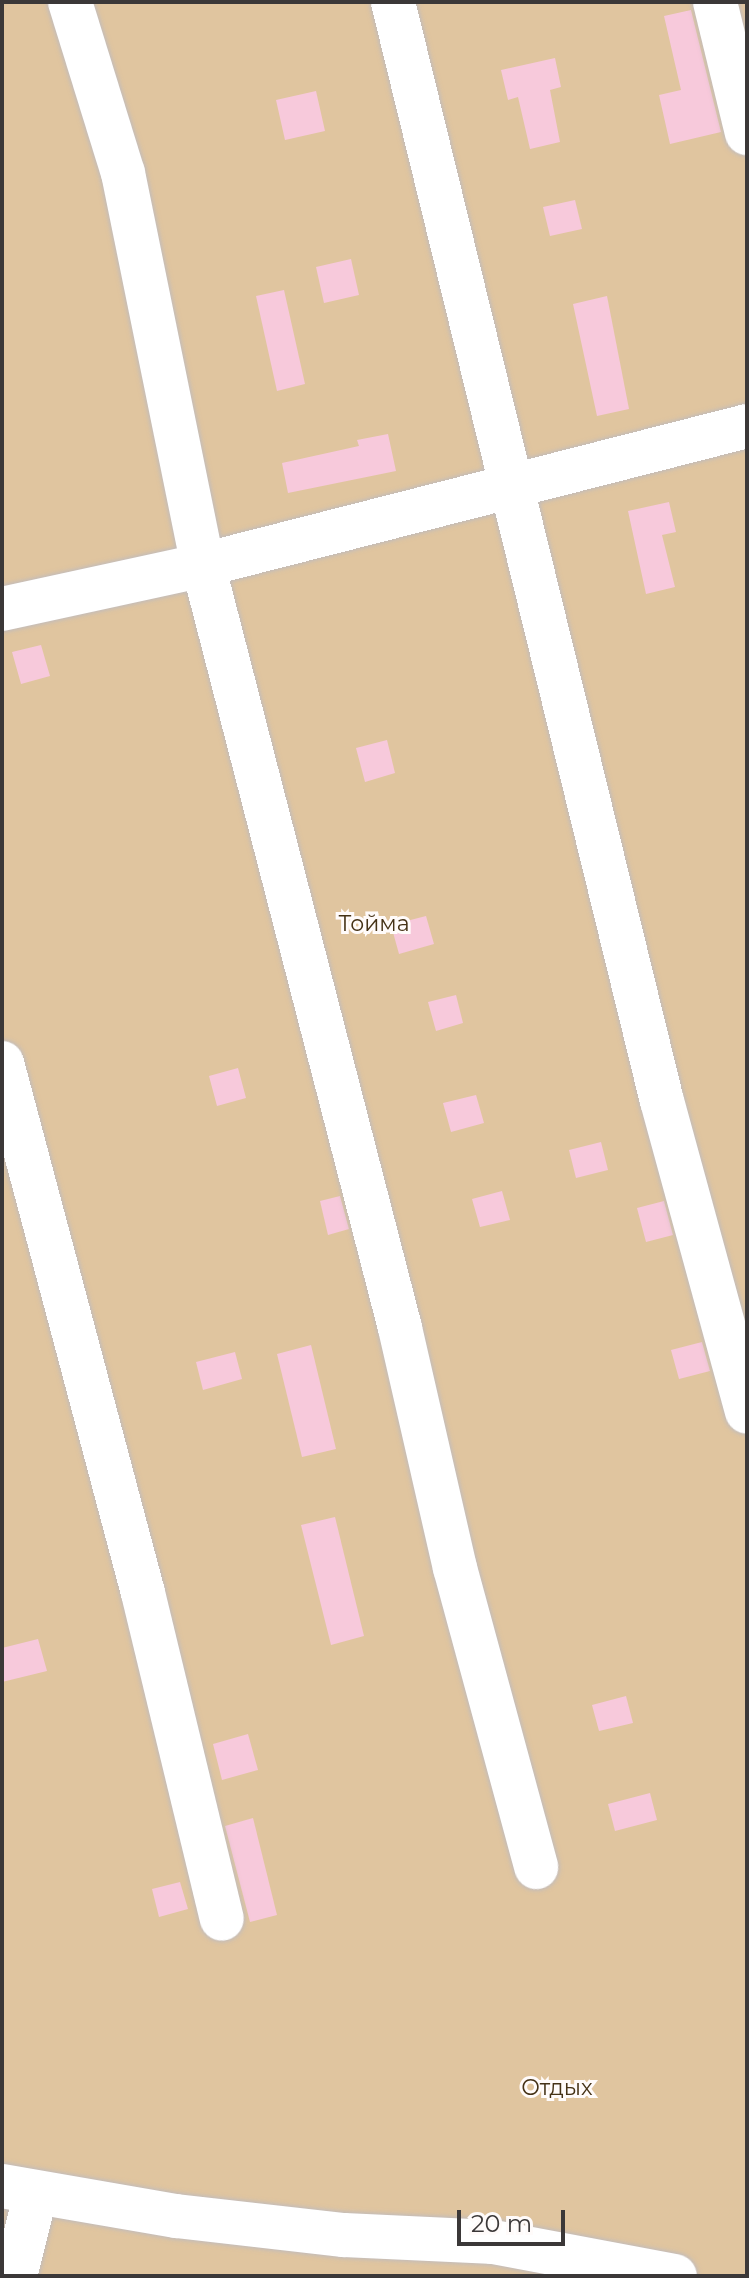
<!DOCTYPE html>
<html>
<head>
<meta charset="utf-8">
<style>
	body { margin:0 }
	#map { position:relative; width:749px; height:2278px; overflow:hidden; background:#f4edec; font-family:Montserrat,sans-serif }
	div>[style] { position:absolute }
	.green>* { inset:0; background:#e0c59f }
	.building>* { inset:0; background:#f7c9db }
	.roads { filter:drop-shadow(0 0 2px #c2bcbb) drop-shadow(0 0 2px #c2bcbb) }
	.minor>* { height:44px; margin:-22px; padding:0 22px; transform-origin:22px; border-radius:22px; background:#fff }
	span { translate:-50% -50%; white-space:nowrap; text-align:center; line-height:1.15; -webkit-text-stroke:6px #fffbfa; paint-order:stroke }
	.park-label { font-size:22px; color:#453216 }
	.frame { position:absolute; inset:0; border:4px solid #3b3838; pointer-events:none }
	.scale { position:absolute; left:457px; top:2210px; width:108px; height:36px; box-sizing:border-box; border:4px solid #3b3838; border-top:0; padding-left:10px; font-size:24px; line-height:28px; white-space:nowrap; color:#3b3838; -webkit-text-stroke:6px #fffbfa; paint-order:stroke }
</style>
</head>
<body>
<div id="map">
	<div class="green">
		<div style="clip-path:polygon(2px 2px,747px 2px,747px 2276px,2px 2276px)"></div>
	</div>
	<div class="building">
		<div style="clip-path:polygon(691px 10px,721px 132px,670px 144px,659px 95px,681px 90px,664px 16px)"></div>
		<div style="clip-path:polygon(555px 58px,561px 87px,550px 90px,560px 142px,530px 149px,518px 97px,508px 100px,501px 70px)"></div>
		<div style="clip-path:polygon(316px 91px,325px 131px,285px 140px,276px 100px)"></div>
		<div style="clip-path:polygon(575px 200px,582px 229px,550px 236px,543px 207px)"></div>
		<div style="clip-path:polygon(351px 259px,359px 295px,324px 303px,316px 267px)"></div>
		<div style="clip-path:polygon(284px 290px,305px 384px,277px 391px,256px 296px)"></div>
		<div style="clip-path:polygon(607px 296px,629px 409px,597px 416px,573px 304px)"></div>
		<div style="clip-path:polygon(388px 434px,396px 471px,288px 493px,282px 463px,359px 446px,357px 440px)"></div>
		<div style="clip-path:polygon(669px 502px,676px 532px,662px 535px,675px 587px,646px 594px,628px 511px)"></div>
		<div style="clip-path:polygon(41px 645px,50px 676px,21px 684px,12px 652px)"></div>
		<div style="clip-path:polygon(387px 740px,395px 773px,365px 782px,356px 748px)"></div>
		<div style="clip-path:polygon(426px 916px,434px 944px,399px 954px,391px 925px)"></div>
		<div style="clip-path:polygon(456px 995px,463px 1023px,436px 1031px,428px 1002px)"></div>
		<div style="clip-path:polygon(238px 1068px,246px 1098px,217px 1106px,209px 1076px)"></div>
		<div style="clip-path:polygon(476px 1095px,484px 1123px,451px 1132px,443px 1103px)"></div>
		<div style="clip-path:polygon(601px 1142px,608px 1170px,576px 1178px,569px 1150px)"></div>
		<div style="clip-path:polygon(502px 1191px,510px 1220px,480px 1227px,472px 1199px)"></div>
		<div style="clip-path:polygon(340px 1196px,349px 1229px,328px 1235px,320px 1201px)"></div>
		<div style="clip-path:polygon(664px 1201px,673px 1235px,646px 1242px,637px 1208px)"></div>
		<div style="clip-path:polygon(702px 1342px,710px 1371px,679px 1379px,671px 1350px)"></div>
		<div style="clip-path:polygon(311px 1345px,336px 1449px,302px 1457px,277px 1354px)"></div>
		<div style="clip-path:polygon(235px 1352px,242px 1379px,203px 1390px,196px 1362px)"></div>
		<div style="clip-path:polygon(335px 1517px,364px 1636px,331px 1645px,301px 1525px)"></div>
		<div style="clip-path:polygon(38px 1639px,47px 1671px,2px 1682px,2px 1648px)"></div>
		<div style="clip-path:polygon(626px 1696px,633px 1723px,599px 1731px,592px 1705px)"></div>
		<div style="clip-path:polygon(248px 1734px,258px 1770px,222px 1780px,213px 1744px)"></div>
		<div style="clip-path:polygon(650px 1793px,657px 1820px,615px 1831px,608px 1804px)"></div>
		<div style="clip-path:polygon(253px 1818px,277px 1915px,250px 1922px,225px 1826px)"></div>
		<div style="clip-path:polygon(180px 1882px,188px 1909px,159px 1917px,152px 1889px)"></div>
	</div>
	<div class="roads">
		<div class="minor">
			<div style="left:70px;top:2px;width:179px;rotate:72.8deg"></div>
			<div style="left:123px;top:173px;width:400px;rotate:78.5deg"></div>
			<div style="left:203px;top:565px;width:788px;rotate:75.52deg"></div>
			<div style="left:400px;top:1328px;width:246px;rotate:77.1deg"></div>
			<div style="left:455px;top:1568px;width:310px;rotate:74.8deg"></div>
			<div style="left:393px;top:2px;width:1131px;rotate:76.25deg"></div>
			<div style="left:662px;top:1101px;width:322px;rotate:74.7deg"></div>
			<div style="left:715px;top:2px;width:135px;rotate:76.3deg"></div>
			<div style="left:2px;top:609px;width:206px;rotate:-12.3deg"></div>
			<div style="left:203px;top:565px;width:561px;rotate:-14.33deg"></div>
			<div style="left:2px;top:1063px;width:548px;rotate:75.1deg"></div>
			<div style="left:143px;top:1593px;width:335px;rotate:76.4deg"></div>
			<div style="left:2px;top:2186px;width:177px;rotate:9.8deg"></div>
			<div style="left:176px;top:2216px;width:169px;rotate:6.5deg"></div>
			<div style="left:344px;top:2235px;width:149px;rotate:2.7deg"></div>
			<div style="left:493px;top:2242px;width:185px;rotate:10.6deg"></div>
			<div style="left:15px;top:2276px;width:86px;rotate:-75.8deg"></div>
		</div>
	</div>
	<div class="park-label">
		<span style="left:374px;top:924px">Тойма</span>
		<span style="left:557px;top:2088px">Отдых</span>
	</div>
	<div class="frame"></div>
	<div class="scale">20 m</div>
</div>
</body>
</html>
